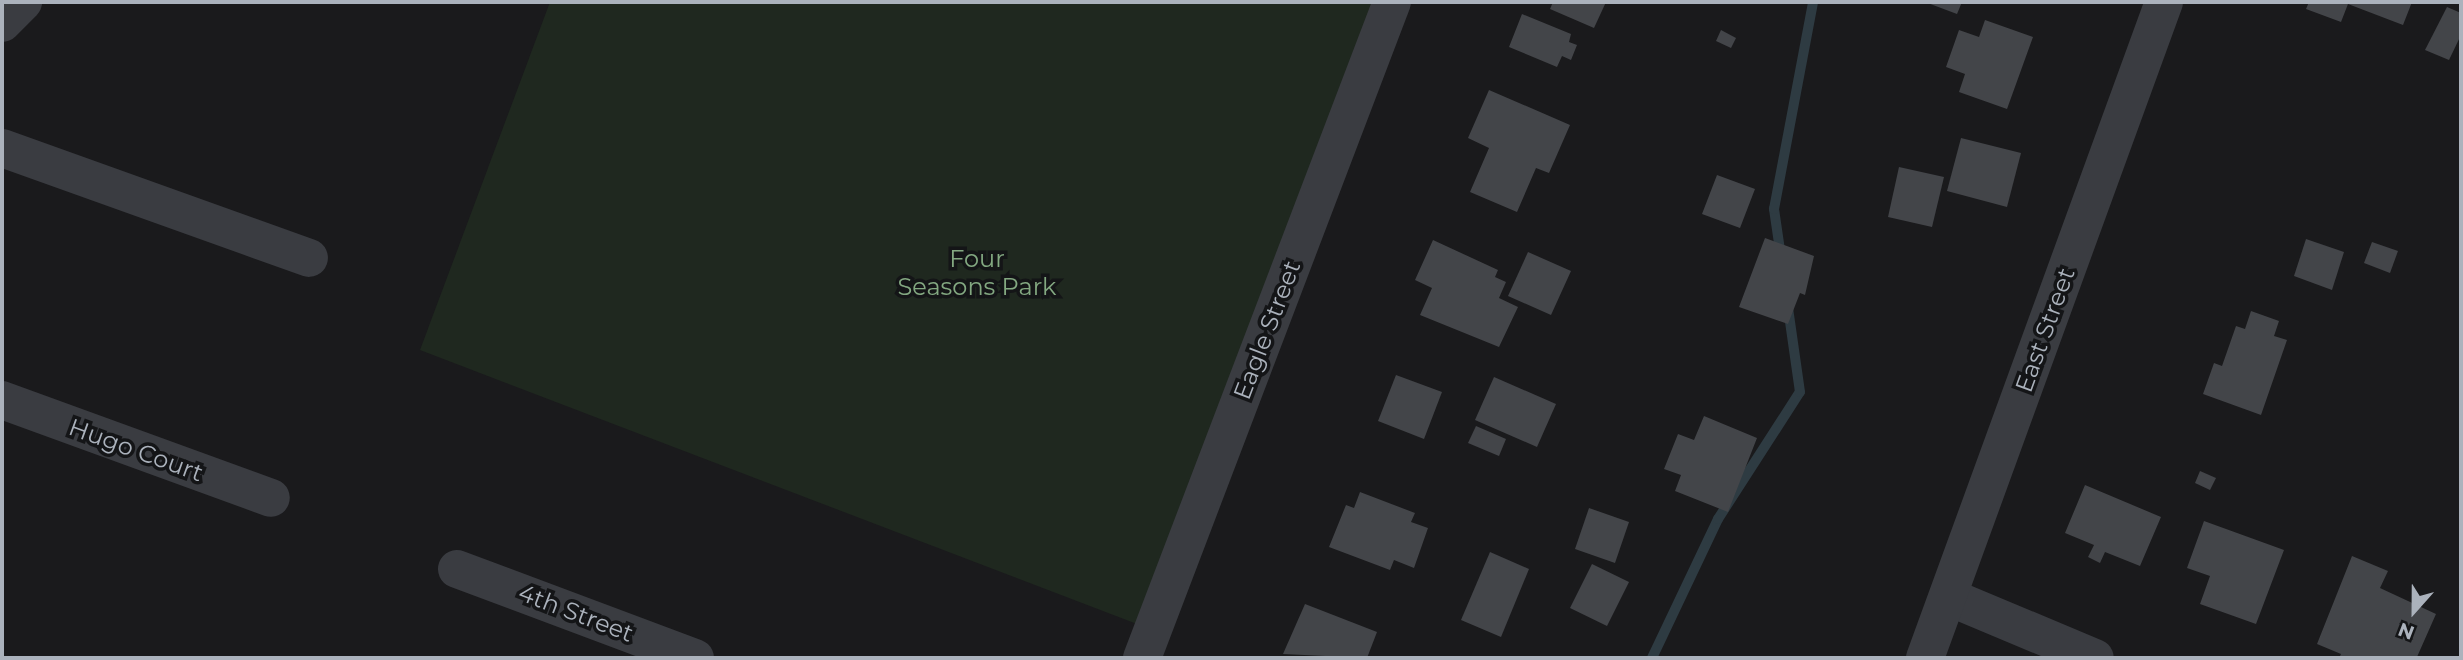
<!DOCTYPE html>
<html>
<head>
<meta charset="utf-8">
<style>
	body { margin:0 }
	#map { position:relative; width:2463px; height:660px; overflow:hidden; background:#1a1a1c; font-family:Montserrat,sans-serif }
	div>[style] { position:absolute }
	.green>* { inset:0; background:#1f281f }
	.stream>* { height:10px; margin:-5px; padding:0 5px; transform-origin:5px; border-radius:5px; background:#2e3b42 }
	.building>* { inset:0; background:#434549 }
	.minor>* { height:38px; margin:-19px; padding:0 19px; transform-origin:19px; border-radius:19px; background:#3a3c41 }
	span { translate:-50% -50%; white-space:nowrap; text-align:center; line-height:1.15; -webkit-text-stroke:7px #141517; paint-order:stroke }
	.park-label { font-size:24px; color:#83a881 }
	.street-label { font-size:24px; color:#abb2bc }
	.frame { position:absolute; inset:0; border:4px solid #abb2bc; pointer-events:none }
	.north { position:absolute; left:2379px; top:576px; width:70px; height:70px; -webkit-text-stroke:5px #141517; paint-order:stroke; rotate:201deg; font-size:19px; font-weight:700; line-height:28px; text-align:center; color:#abb2bc }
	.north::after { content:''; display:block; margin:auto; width:24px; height:32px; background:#abb2bc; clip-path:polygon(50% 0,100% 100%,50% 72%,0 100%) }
</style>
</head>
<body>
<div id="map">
	<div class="green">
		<div style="clip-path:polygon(550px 2px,1375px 2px,1137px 624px,420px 350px)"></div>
	</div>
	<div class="stream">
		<div style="left:1781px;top:257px;width:49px;rotate:-98.3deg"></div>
		<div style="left:1774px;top:209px;width:211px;rotate:-79.3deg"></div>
		<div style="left:1652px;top:658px;width:154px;rotate:-64.6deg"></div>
		<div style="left:1718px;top:519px;width:151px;rotate:-57.2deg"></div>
		<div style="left:1800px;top:392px;width:85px;rotate:-98.1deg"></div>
	</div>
	<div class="building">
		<div style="clip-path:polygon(1553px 2px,1606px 2px,1594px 28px,1550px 9px)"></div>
		<div style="clip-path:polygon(1925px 2px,1962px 2px,1957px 14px)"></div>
		<div style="clip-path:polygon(2309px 2px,2412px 2px,2403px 25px,2348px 4px,2341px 22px,2306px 9px)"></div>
		<div style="clip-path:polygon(2447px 7px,2461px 13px,2461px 35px,2449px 60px,2425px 50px)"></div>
		<div style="clip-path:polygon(1522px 14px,1571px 34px,1569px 42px,1577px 45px,1571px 60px,1562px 56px,1557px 67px,1509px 47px)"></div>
		<div style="clip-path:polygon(1985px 20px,2033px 37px,2007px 109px,1959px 92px,1965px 74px,1946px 67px,1959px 30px,1979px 37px)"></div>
		<div style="clip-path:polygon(1721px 30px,1736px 38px,1731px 48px,1716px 41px)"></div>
		<div style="clip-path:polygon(1489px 90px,1570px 125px,1549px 173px,1536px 168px,1517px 212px,1470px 192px,1489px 148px,1468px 138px)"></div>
		<div style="clip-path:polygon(1961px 138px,2021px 153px,2007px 207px,1947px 191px)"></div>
		<div style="clip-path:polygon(1899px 167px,1944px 177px,1932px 227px,1888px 217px)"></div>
		<div style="clip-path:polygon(1717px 175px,1755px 189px,1740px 228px,1702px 214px)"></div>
		<div style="clip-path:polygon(1765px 238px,1814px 256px,1805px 295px,1800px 293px,1788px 324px,1739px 307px)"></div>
		<div style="clip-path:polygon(2306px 239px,2344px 252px,2332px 290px,2294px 276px)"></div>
		<div style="clip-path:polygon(1433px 240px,1498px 270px,1495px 277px,1506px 282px,1499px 298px,1518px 307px,1499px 347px,1420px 315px,1432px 288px,1415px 280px)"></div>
		<div style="clip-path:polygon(2372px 242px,2398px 251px,2390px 273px,2364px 263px)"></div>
		<div style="clip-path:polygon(1528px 252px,1571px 271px,1551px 315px,1508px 296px)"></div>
		<div style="clip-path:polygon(2251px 311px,2279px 321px,2274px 336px,2287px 340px,2261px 415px,2203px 394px,2214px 363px,2222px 366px,2236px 326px,2245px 329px)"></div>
		<div style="clip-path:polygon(1396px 375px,1442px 392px,1424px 439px,1378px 421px)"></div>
		<div style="clip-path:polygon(1494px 377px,1556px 404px,1537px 447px,1475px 420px)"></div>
		<div style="clip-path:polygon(1704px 416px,1757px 438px,1728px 512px,1675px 491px,1681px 475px,1664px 469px,1678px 434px,1694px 440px)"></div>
		<div style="clip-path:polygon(1476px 426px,1506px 439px,1499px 456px,1468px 443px)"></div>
		<div style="clip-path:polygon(2200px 471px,2216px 478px,2210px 490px,2195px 483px)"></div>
		<div style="clip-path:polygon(2085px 485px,2161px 517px,2140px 566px,2105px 552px,2100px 563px,2088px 557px,2094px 545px,2065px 533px)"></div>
		<div style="clip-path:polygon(1360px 492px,1415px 513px,1411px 522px,1428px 528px,1414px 568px,1394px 560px,1390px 570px,1329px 547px,1346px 505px,1354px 508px)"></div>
		<div style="clip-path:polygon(1589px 508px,1629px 522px,1615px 563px,1575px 549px)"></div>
		<div style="clip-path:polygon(2204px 521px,2284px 550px,2256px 624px,2200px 604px,2210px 576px,2187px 568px)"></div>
		<div style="clip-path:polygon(1490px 552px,1529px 569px,1501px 637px,1461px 620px)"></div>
		<div style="clip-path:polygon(2352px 556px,2388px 571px,2380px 588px,2436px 614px,2417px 657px,2339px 658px,2341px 654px,2317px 644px)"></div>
		<div style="clip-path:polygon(1592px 564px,1629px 582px,1607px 626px,1570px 608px)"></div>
		<div style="clip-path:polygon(1305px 604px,1377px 632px,1367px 658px,1283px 654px)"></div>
	</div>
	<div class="minor">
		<div style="left:2px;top:23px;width:30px;rotate:-45deg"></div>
		<div style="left:2px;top:148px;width:326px;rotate:19.7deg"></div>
		<div style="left:2px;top:400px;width:286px;rotate:20deg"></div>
		<div style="left:457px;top:569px;width:254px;rotate:20.5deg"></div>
		<div style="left:1949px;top:597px;width:158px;rotate:22.7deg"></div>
		<div style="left:1142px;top:658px;width:702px;rotate:-69.14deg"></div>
		<div style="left:1925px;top:658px;width:698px;rotate:-69.98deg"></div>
	</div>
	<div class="park-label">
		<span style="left:977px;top:273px">Four<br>Seasons Park</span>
	</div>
	<div class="street-label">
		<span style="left:1267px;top:330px;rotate:-69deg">Eagle Street</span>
		<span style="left:2045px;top:330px;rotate:-70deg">East Street</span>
		<span style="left:136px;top:450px;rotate:20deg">Hugo Court</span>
		<span style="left:576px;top:613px;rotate:21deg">4th Street</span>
	</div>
	<div class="frame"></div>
	<div class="north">N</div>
</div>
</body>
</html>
